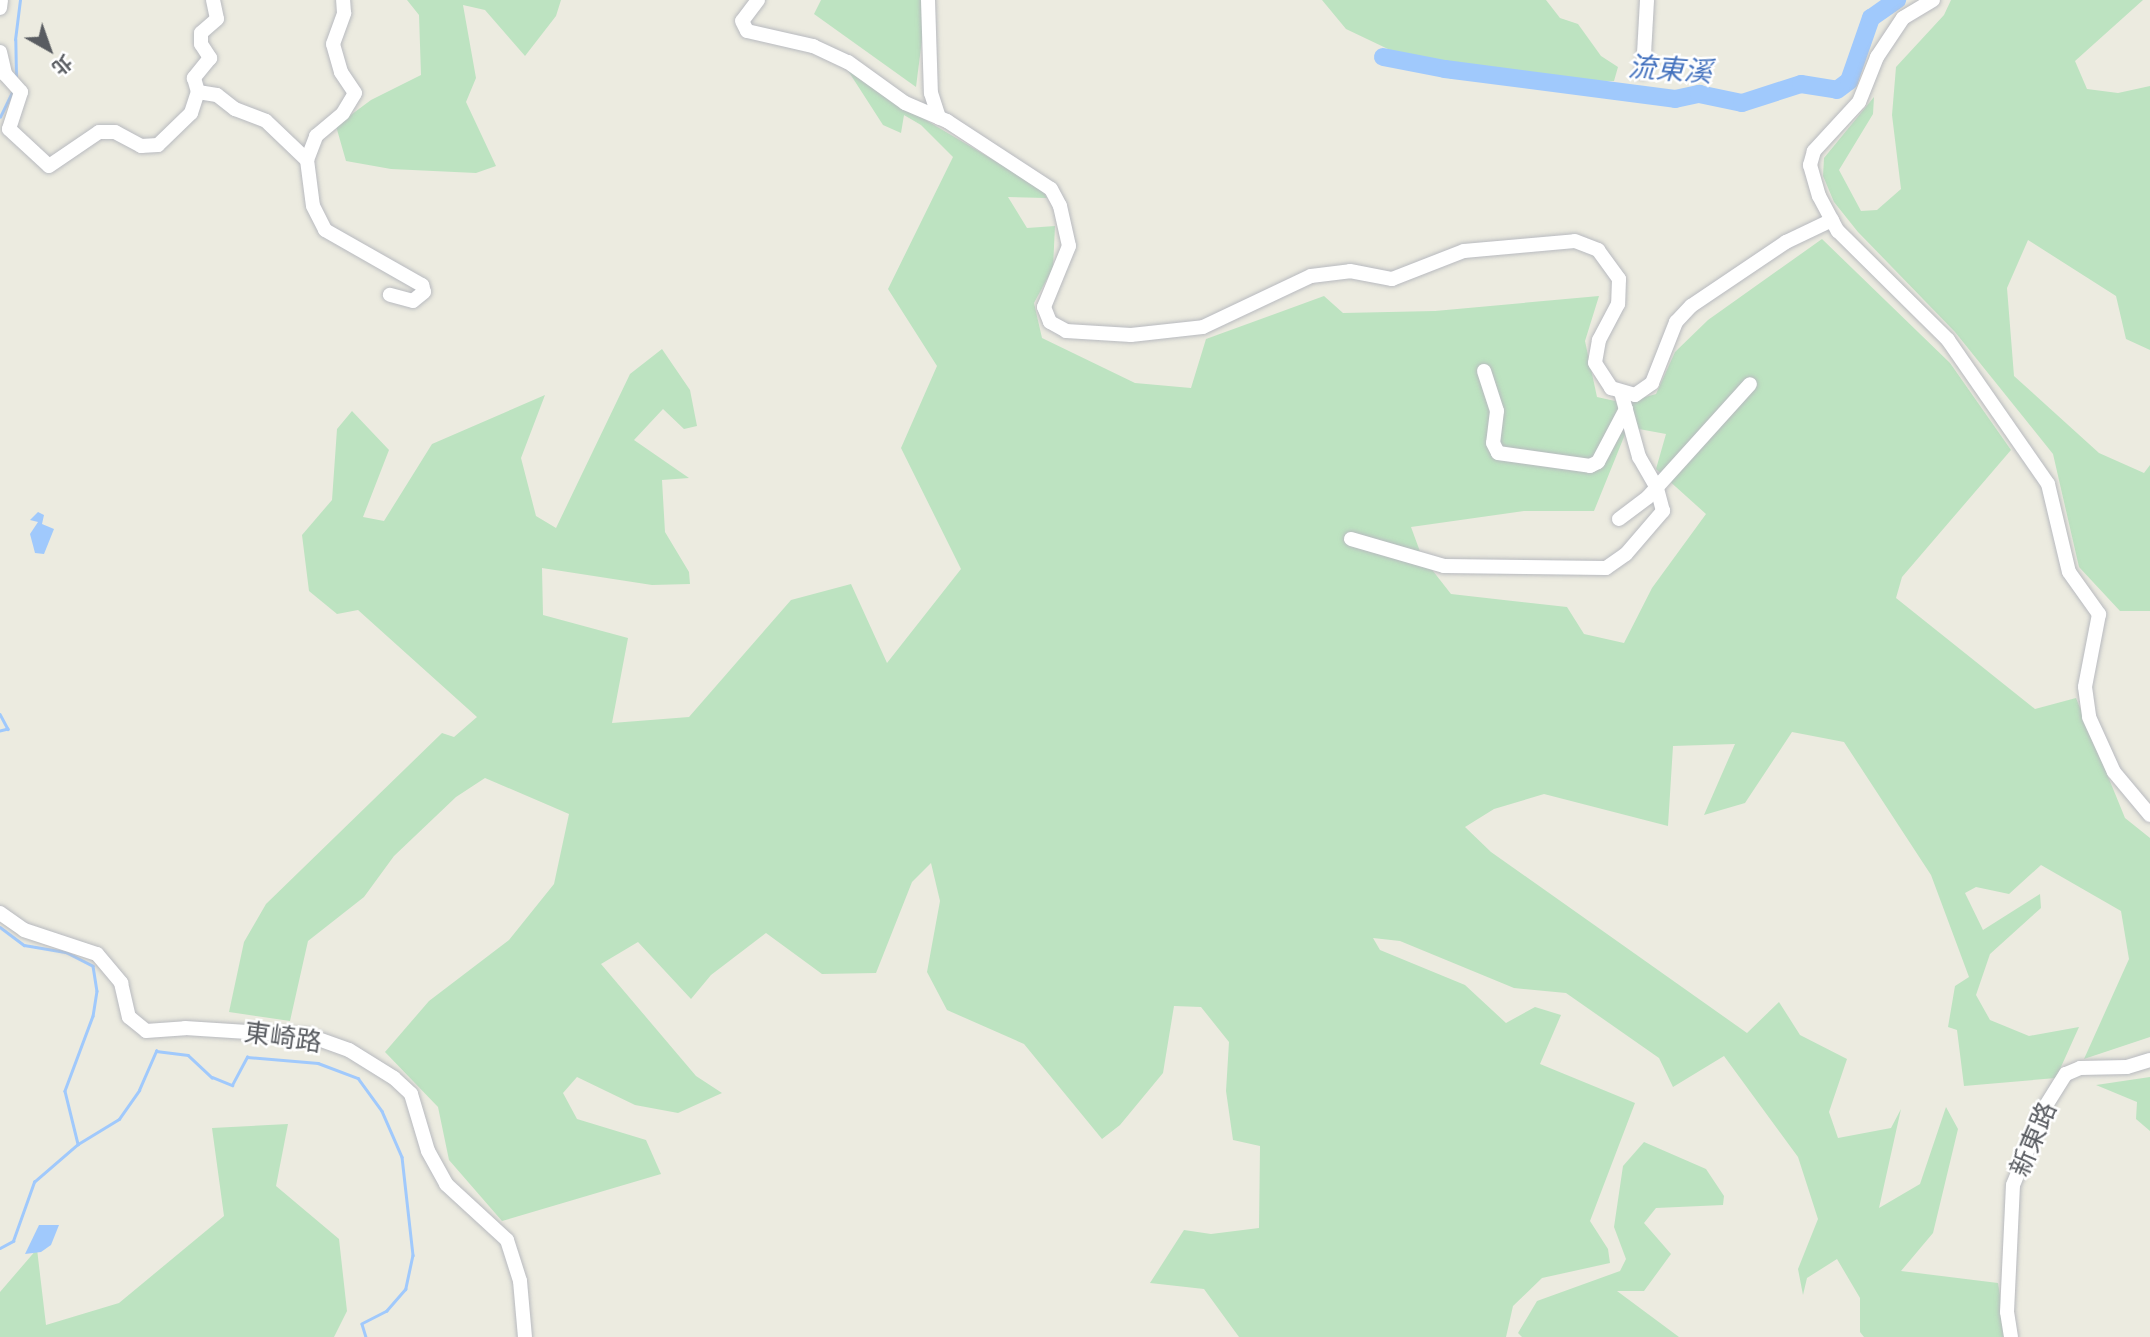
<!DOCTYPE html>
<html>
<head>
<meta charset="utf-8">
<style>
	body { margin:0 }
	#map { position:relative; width:2150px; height:1337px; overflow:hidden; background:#ecebe0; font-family:Mulish,"Noto Sans TC",sans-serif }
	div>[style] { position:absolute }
	.green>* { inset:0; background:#bde3c1 }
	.water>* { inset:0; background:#a0c9fc }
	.stream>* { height:2.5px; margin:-1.25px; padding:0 1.25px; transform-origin:1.25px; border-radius:1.25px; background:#a0c9fc }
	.river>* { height:18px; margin:-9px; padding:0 9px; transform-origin:9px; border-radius:9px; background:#a0c9fc }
	.roads { filter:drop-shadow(0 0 2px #b8babf) drop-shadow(0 0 2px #b8babf) }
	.minor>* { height:14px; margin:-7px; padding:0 7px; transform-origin:7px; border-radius:7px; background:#fff }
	span { translate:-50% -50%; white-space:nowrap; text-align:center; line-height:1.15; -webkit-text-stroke:5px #fff; paint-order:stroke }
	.street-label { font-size:26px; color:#595c61 }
	.water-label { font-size:28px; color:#4472be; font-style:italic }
	.north { position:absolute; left:14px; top:14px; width:70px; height:70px; -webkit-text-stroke:5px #fff; paint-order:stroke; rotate:140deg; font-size:19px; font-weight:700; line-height:28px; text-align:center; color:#595c61 }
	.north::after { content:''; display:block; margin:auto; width:24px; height:32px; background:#595c61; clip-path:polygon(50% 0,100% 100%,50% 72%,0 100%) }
</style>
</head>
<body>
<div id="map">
	<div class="green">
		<div style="clip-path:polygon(407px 0,561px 0,556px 16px,525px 56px,485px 10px,463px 5px,476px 78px,466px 102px,496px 166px,476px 173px,391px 169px,346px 161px,336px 126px,371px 100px,421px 75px,419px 15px)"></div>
		<div style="clip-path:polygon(821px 0,927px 0,916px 87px,814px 14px)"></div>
		<div style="clip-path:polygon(1322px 0,1546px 0,1560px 18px,1578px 24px,1601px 56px,1618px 67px,1614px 81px,1451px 79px,1346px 29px)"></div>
		<div style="clip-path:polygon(1951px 0,2143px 0,2075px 61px,2087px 89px,2118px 93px,2150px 86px,2150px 350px,2126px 339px,2116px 296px,2028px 240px,2007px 288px,2014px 376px,2099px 453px,2144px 473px,2150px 465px,2150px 611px,2120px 611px,2079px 567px,2053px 454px,1955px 332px,1858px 232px,1834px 202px,1823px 176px,1824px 158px,1874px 97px,1873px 114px,1839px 170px,1861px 211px,1877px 210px,1901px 189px,1892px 115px,1896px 67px,1944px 15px)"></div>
		<div style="clip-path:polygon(evenodd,845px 66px,907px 109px,1041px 188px,1047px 198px,1008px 197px,1027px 228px,1055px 226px,1053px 268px,1034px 303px,1042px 338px,1135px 383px,1191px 388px,1206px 339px,1324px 296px,1343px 313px,1435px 311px,1599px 296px,1585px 341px,1597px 397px,1624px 403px,1656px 394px,1675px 352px,1708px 320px,1822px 239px,1950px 363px,2011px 450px,1902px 577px,1896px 598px,2035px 709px,2076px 698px,2125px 818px,2150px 838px,2150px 1037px,2084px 1059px,2129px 959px,2121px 911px,2041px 865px,2009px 894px,1976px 887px,1965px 893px,1983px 930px,2040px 894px,2041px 908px,1990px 954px,1976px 995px,1990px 1020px,2029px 1036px,2079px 1027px,2056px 1078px,1964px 1086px,1957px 1030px,1948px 1027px,1955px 986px,1969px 977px,1931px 875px,1844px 742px,1792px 732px,1745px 803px,1704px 815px,1735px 744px,1673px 746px,1668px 826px,1544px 794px,1494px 809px,1465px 827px,1491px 852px,1747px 1033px,1779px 1002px,1800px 1035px,1847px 1059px,1829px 1112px,1838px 1138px,1891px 1128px,1901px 1109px,1879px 1208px,1920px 1184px,1946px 1107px,1958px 1129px,1933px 1233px,1901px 1271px,1998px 1283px,2007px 1337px,1864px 1337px,1860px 1332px,1860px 1298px,1837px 1259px,1807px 1278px,1803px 1295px,1798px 1269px,1818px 1219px,1798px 1157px,1724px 1056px,1673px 1087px,1659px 1058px,1566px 993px,1514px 988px,1400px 941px,1373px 938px,1380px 950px,1465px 985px,1506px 1023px,1535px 1007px,1561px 1015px,1540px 1064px,1635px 1103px,1590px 1221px,1608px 1249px,1610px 1263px,1542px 1278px,1513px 1306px,1506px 1337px,1239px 1337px,1204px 1289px,1150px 1283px,1184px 1230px,1211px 1234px,1259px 1228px,1260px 1146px,1233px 1140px,1226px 1091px,1229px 1042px,1201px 1007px,1174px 1006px,1163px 1073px,1120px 1125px,1102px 1139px,1024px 1044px,947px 1010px,927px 972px,940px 901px,931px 863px,912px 882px,876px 973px,822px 974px,766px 933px,711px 975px,691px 999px,638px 942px,601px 964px,696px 1076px,722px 1093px,678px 1113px,635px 1105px,577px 1077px,563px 1093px,577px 1119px,646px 1140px,661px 1174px,502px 1221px,449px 1160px,438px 1107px,385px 1052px,429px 1001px,509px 940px,554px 884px,569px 814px,485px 778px,456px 797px,394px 856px,364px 897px,308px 941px,290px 1021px,229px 1012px,244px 942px,266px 904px,442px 733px,454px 737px,477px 717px,358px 610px,337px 614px,309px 591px,302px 535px,332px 500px,337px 429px,352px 411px,389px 450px,363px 517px,384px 521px,432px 444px,545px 395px,521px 458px,536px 516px,556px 528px,630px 374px,662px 349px,690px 390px,697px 426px,684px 429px,663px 409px,634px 440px,689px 478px,662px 480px,665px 532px,689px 572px,690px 584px,652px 585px,542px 568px,543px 615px,628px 638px,612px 723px,689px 717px,791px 600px,851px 584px,887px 663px,961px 569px,901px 448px,937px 366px,888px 289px,953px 157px,921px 125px,904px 115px,901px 133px,883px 125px,845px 66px,1628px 427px,1666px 434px,1656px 469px,1706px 514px,1652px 588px,1624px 643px,1584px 634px,1567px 607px,1451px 594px,1422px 557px,1411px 527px,1524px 511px,1594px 511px,1628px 427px)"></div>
		<div style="clip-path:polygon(2150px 1077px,2150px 1131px,2136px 1119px,2137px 1102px,2096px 1085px)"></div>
		<div style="clip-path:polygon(288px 1124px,276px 1186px,339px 1239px,347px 1311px,334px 1337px,0 1337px,0 1292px,37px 1249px,46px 1325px,119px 1303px,224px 1216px,212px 1128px)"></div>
		<div style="clip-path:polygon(1644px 1142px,1706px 1169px,1724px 1196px,1723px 1205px,1656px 1208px,1644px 1223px,1671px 1254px,1644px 1291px,1617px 1291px,1679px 1337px,1522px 1337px,1518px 1333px,1537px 1301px,1620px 1271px,1626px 1259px,1614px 1227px,1623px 1166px)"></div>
	</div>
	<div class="water">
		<div style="clip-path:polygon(38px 512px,44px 515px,42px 524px,54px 529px,44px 554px,35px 553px,30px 534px,38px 522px,30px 520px)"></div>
		<div style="clip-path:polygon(39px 1225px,59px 1225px,51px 1245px,41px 1252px,25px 1254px)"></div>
	</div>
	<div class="stream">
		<div style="left:16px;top:79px;width:39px;rotate:-91deg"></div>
		<div style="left:15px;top:40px;width:40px;rotate:-82.9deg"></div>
		<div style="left:0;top:117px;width:28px;rotate:-64deg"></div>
		<div style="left:0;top:714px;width:17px;rotate:62deg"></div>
		<div style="left:8px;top:729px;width:8px;rotate:166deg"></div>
		<div style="left:0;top:927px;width:30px;rotate:37deg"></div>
		<div style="left:24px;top:945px;width:43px;rotate:9.5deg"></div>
		<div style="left:66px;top:952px;width:30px;rotate:27deg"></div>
		<div style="left:93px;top:966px;width:25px;rotate:81deg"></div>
		<div style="left:97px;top:991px;width:25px;rotate:99deg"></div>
		<div style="left:93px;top:1016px;width:80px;rotate:110.5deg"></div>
		<div style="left:65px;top:1091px;width:55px;rotate:76.2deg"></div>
		<div style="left:78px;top:1144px;width:48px;rotate:-31.4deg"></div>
		<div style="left:119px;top:1119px;width:35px;rotate:-55deg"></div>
		<div style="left:139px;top:1090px;width:43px;rotate:-66.4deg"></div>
		<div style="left:156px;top:1051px;width:32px;rotate:7deg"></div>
		<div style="left:188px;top:1055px;width:33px;rotate:43deg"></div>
		<div style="left:212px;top:1077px;width:22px;rotate:22deg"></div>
		<div style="left:232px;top:1085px;width:32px;rotate:-62deg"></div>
		<div style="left:247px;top:1057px;width:71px;rotate:4.8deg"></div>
		<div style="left:318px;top:1063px;width:43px;rotate:20.6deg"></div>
		<div style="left:358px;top:1078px;width:41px;rotate:54deg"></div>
		<div style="left:382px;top:1111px;width:50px;rotate:66.5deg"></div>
		<div style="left:402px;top:1157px;width:99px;rotate:83.6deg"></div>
		<div style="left:413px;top:1255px;width:35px;rotate:102deg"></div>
		<div style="left:406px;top:1289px;width:29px;rotate:131deg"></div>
		<div style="left:387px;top:1311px;width:28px;rotate:153deg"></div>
		<div style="left:362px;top:1324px;width:14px;rotate:73deg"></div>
		<div style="left:0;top:1248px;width:15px;rotate:-28deg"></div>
		<div style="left:13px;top:1241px;width:63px;rotate:-70.4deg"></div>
		<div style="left:34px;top:1182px;width:58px;rotate:-40.8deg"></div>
	</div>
	<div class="river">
		<div style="left:1383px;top:57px;width:63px;rotate:11deg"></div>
		<div style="left:1445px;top:69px;width:232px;rotate:7.4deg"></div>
		<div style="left:1675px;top:99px;width:25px;rotate:-12deg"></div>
		<div style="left:1699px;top:94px;width:44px;rotate:11.8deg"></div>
		<div style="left:1742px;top:103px;width:62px;rotate:-17.9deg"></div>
		<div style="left:1801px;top:84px;width:36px;rotate:9deg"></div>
		<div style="left:1837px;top:90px;width:15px;rotate:-37deg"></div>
		<div style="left:1849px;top:81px;width:67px;rotate:-70.8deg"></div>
		<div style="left:1871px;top:18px;width:32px;rotate:-35deg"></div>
	</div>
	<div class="roads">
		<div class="minor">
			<div style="left:213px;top:0;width:19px;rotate:78deg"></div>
			<div style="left:217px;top:19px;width:21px;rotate:139deg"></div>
			<div style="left:201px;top:33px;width:11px;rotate:90deg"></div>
			<div style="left:201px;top:44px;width:17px;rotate:57deg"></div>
			<div style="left:210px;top:58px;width:26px;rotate:129deg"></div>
			<div style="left:194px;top:78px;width:15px;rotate:74deg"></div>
			<div style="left:198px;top:92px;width:19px;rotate:9deg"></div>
			<div style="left:217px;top:95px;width:23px;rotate:38deg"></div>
			<div style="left:235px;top:109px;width:33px;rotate:21deg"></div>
			<div style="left:266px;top:121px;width:57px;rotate:43.6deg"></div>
			<div style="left:307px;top:160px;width:46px;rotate:82.6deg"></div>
			<div style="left:313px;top:206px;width:27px;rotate:63deg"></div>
			<div style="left:325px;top:230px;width:112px;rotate:29.6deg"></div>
			<div style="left:422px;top:285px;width:7px;rotate:74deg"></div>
			<div style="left:424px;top:292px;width:14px;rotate:141deg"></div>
			<div style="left:413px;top:301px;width:24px;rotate:-165deg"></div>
			<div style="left:758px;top:0;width:26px;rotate:127deg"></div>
			<div style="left:742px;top:21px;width:11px;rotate:63deg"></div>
			<div style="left:747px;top:31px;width:68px;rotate:12.8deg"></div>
			<div style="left:813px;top:46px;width:38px;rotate:25deg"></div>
			<div style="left:848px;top:62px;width:70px;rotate:35.7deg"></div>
			<div style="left:905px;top:103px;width:46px;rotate:23.2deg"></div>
			<div style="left:947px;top:121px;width:124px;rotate:33.2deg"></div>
			<div style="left:1051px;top:189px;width:19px;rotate:62deg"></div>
			<div style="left:1060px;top:206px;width:41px;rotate:77.3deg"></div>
			<div style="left:1069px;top:246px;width:66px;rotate:112.3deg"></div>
			<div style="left:1044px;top:307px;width:16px;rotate:68deg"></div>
			<div style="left:1050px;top:322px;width:18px;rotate:29deg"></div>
			<div style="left:1066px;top:331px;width:65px;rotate:3.5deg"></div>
			<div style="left:1131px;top:335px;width:72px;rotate:-6.3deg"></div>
			<div style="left:1203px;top:327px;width:119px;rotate:-25.3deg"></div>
			<div style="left:1311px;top:276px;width:39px;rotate:-7deg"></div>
			<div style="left:1350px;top:271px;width:43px;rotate:10.8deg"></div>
			<div style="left:1392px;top:279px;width:77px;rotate:-21.3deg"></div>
			<div style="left:1464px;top:251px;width:111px;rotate:-5.1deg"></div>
			<div style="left:1575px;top:241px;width:25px;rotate:21deg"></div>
			<div style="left:1598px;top:250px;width:36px;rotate:54deg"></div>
			<div style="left:1619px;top:279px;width:25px;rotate:92deg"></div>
			<div style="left:1618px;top:304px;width:41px;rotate:117.8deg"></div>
			<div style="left:1599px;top:340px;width:23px;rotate:100deg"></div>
			<div style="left:1595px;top:363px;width:30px;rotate:57deg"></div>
			<div style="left:1611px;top:388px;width:25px;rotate:16deg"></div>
			<div style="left:1635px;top:395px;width:21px;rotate:-35deg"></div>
			<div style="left:1652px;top:383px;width:66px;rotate:-68.5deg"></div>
			<div style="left:1676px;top:322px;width:22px;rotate:-47deg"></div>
			<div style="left:1691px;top:306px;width:115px;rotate:-34deg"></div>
			<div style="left:1786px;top:242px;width:51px;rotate:-25.6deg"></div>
			<div style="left:928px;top:0;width:93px;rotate:88.2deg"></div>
			<div style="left:931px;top:93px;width:26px;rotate:72deg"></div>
			<div style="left:1933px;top:0;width:35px;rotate:149deg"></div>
			<div style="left:1903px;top:18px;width:47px;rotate:123.7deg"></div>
			<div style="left:1877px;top:57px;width:48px;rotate:111.8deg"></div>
			<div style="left:1859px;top:102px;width:67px;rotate:132.6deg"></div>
			<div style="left:1814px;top:151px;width:15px;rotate:106deg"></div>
			<div style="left:1810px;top:165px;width:32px;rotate:74deg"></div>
			<div style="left:1819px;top:196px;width:40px;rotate:62deg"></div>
			<div style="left:1838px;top:231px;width:155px;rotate:44.7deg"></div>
			<div style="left:1948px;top:340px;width:175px;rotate:55.2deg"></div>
			<div style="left:2048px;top:484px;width:90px;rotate:76.6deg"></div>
			<div style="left:2069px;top:572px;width:52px;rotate:54.5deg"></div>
			<div style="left:2099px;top:614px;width:74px;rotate:100.9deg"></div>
			<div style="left:2085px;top:687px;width:30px;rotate:82deg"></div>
			<div style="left:2089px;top:717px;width:60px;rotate:65.6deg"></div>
			<div style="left:2114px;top:772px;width:56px;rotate:50.1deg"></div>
			<div style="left:0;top:8px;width:8px;rotate:-83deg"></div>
			<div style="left:0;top:52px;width:23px;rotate:77deg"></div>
			<div style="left:5px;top:74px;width:24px;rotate:48deg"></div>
			<div style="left:21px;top:92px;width:39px;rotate:108deg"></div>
			<div style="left:9px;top:129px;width:54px;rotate:42.8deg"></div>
			<div style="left:49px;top:166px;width:60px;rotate:-34.2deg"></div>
			<div style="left:99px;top:132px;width:16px"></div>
			<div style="left:115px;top:132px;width:30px;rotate:28deg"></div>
			<div style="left:141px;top:146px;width:17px;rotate:-3deg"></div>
			<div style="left:158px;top:145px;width:46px;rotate:-44.1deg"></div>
			<div style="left:191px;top:113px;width:22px;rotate:-72deg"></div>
			<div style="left:1643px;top:72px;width:72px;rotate:-86.8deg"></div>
			<div style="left:307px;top:160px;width:26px;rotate:-69deg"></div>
			<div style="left:316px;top:136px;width:35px;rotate:-40deg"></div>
			<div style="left:343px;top:113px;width:23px;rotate:-59deg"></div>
			<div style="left:355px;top:93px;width:25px;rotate:-124deg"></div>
			<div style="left:341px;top:72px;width:29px;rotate:-106deg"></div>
			<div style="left:333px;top:44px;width:33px;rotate:-70deg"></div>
			<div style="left:344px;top:13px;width:13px;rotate:-94deg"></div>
			<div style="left:1484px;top:371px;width:42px;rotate:72deg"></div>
			<div style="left:1497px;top:411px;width:32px;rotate:97deg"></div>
			<div style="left:1493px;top:443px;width:11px;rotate:63deg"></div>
			<div style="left:1498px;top:453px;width:93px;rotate:8deg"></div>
			<div style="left:1590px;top:466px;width:9px;rotate:-27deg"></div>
			<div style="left:1598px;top:462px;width:60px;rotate:-62.2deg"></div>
			<div style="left:1619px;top:519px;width:36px;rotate:-37deg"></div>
			<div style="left:1648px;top:497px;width:152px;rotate:-47.9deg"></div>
			<div style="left:1351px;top:539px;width:97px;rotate:16.2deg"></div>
			<div style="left:1444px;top:566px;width:162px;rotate:0.7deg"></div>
			<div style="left:1606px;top:568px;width:24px;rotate:-35deg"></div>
			<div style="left:1626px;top:554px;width:57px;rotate:-49.3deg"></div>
			<div style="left:1663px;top:511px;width:24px;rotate:-105deg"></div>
			<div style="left:1657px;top:488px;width:36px;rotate:-120deg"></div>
			<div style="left:1639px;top:457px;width:67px;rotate:-105.5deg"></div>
			<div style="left:0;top:913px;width:29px;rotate:35deg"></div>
			<div style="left:24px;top:930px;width:77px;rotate:18.2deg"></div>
			<div style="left:97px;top:954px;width:38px;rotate:50deg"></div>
			<div style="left:121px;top:983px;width:35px;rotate:77deg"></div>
			<div style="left:129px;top:1017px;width:22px;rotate:39deg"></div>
			<div style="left:146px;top:1031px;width:39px;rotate:-4deg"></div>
			<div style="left:185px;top:1028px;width:125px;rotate:3.7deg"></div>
			<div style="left:310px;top:1036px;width:41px;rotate:19.7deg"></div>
			<div style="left:349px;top:1050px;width:53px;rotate:31.9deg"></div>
			<div style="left:394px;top:1078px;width:23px;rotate:43deg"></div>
			<div style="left:411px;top:1094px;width:59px;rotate:73.4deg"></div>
			<div style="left:428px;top:1151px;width:38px;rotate:61deg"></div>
			<div style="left:446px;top:1184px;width:83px;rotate:42.6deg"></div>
			<div style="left:507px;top:1240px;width:43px;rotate:72.4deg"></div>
			<div style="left:520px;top:1281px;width:56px;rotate:84.9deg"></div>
			<div style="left:2011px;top:1337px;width:25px;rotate:-99deg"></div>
			<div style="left:2007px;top:1312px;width:127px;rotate:-87.3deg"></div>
			<div style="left:2013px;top:1185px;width:84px;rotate:-67.7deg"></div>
			<div style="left:2045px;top:1107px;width:39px;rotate:-58deg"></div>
			<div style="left:2066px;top:1074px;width:15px;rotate:-23deg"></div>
			<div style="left:2080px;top:1068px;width:47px;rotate:-1.2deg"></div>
			<div style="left:2127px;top:1067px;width:24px;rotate:-17deg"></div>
		</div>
	</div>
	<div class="street-label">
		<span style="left:283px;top:1037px;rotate:8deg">東崎路</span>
		<span style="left:2033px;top:1139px;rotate:-67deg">新東路</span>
	</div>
	<div class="water-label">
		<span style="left:1670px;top:69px;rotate:4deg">流東溪</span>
	</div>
	<div class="north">北</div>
</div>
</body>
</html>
